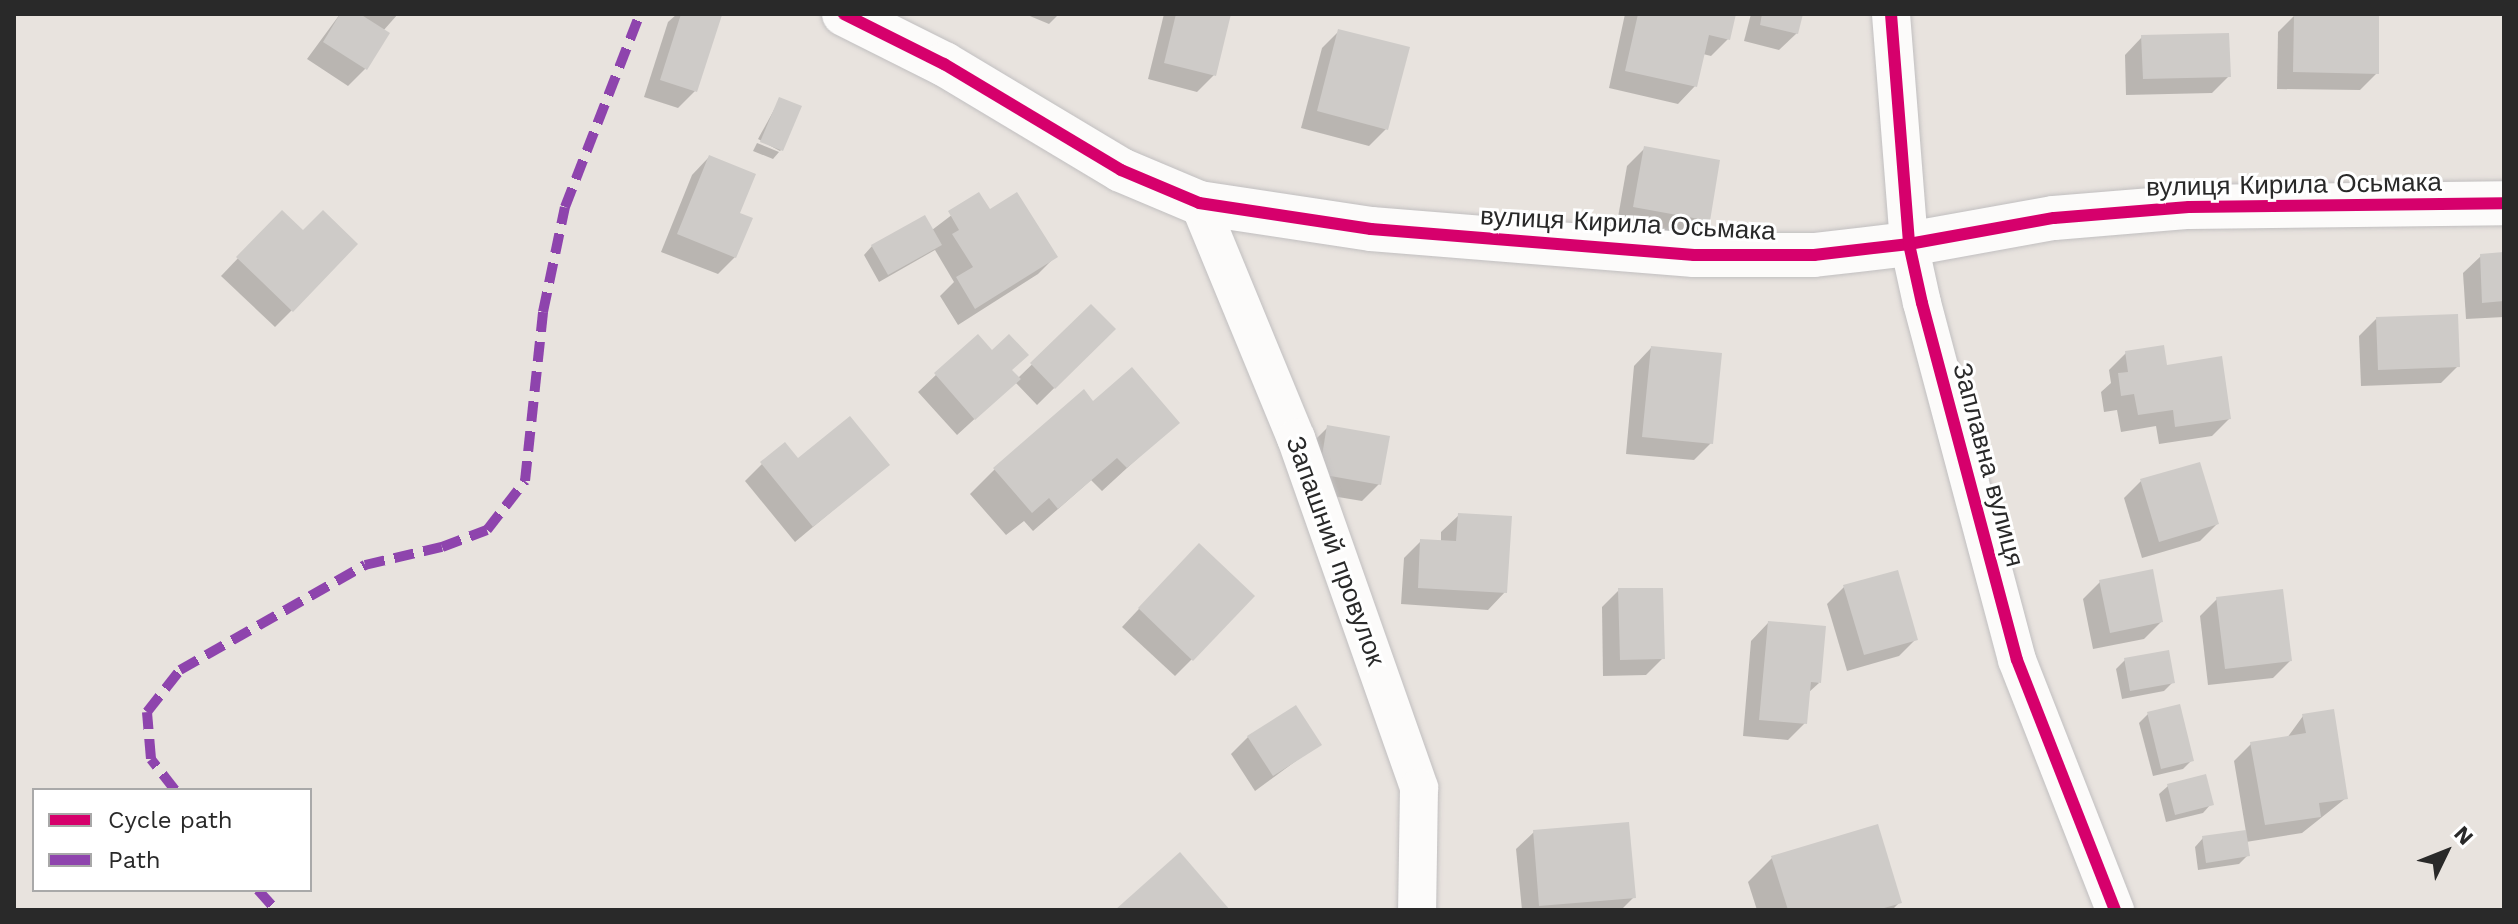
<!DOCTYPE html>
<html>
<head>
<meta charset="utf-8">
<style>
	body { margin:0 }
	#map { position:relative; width:2518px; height:924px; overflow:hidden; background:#e8e3de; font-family:"Work Sans",sans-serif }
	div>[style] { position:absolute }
	.shadow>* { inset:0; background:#0003 }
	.building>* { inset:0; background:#cecbc8 }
	.roads { filter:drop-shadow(0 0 2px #c1bfc0) drop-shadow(0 0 2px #c1bfc0) }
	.minor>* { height:38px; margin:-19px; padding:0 19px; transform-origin:19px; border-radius:19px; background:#fcfbfa }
	.tertiary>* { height:44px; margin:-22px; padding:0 22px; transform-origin:22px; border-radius:22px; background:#fcfbfa }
	.quiet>* { height:10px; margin-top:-5px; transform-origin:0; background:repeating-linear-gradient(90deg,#8e44ad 0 20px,transparent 0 30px) }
	.cycleway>* { height:12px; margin:-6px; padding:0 6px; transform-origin:6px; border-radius:6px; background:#d6006c }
	span { translate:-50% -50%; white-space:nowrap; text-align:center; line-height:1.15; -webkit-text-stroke:6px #fff; paint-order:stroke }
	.street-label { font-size:26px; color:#292929 }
	.frame { position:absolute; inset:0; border:16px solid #292929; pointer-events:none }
	.legend { position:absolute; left:32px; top:788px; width:280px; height:104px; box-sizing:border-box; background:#fff; border:2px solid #a9a9a9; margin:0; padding:10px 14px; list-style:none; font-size:24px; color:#292929 }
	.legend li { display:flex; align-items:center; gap:16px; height:40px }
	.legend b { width:40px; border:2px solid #a9a9a9 }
	.north { position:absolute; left:2406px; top:812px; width:80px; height:80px; -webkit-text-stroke:6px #fff; paint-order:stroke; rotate:47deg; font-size:22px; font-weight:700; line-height:32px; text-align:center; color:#292929 }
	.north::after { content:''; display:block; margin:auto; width:28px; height:36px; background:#292929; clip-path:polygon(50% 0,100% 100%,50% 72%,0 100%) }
</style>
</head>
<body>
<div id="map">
	<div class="shadow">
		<div style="clip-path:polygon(340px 14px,398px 14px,383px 31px,365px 69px,348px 86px,307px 59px)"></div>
		<div style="clip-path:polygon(677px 14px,719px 16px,695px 91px,678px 108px,644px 97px,668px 22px)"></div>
		<div style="clip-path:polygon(1025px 14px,1059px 14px,1049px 24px)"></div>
		<div style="clip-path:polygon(1164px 14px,1229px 14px,1214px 75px,1197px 92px,1148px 79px)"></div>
		<div style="clip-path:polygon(1625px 14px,1734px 14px,1728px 39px,1711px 56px,1703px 54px,1695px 86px,1678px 104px,1609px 88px)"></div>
		<div style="clip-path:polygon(1751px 14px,1801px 14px,1797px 33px,1779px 50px,1744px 41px)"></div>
		<div style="clip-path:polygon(2295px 15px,2377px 73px,2360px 90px,2277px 89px,2278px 32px)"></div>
		<div style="clip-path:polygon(1339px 31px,1386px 129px,1369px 146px,1301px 128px,1322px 48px)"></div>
		<div style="clip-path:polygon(2142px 37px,2229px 76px,2212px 93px,2126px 95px,2125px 55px)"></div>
		<div style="clip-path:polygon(780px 99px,781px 150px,780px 151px,758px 139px)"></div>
		<div style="clip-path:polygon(757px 143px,779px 152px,773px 159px,753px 151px)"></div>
		<div style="clip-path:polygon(1644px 149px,1708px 220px,1691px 237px,1617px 223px,1627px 166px)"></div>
		<div style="clip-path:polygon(709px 157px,737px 214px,735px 257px,718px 274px,661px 252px,692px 175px)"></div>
		<div style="clip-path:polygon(978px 195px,989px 212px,1055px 257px,1038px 274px,958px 325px,940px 296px,954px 282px,935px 250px,879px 282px,864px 255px,872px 246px,932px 230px)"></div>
		<div style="clip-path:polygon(282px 212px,303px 233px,292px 310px,275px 327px,221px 276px)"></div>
		<div style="clip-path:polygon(2504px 254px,2504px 317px,2466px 319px,2463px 273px,2481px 256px)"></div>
		<div style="clip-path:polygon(1091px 307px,1114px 329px,1037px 405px,1015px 382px,957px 435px,918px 392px,977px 336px,1018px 378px)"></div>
		<div style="clip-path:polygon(2376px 319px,2458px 366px,2441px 383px,2361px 386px,2359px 336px)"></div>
		<div style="clip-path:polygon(1651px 348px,1711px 443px,1694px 460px,1626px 454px,1634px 366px)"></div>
		<div style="clip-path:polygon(2126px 353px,2166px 367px,2229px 419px,2212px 436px,2159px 444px,2156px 426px,2121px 432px,2117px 410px,2104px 412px,2101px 392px,2111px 383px,2109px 370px)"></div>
		<div style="clip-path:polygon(1093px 403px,1177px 422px,1102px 491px,1091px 480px,1033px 531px,1024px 521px,1006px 535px,970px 494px,995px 469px)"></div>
		<div style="clip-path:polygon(1328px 427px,1379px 484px,1362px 501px,1302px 491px,1311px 444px)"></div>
		<div style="clip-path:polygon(798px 461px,887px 465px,795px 542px,745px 481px,762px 464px)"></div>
		<div style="clip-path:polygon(2141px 481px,2217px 524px,2200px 541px,2142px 558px,2124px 498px)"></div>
		<div style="clip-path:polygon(1459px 515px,1505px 592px,1488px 610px,1401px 604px,1404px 558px,1421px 541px,1441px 542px,1441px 532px)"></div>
		<div style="clip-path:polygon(1182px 563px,1192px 659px,1175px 676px,1122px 627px)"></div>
		<div style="clip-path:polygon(2100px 582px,2161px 622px,2144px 639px,2093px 649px,2083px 599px)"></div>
		<div style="clip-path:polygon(1844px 587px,1916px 639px,1899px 656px,1847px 671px,1827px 604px)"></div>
		<div style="clip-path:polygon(1619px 590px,1663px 658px,1646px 675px,1603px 676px,1602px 607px)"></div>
		<div style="clip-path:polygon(2217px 599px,2290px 661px,2273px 678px,2208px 685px,2200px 616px)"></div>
		<div style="clip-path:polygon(1768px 623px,1819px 683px,1808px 693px,1805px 723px,1788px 740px,1743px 736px,1751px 641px)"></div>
		<div style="clip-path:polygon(2125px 660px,2173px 682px,2164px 691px,2122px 699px,2116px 669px)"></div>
		<div style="clip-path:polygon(2148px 714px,2192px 760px,2183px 769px,2153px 776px,2139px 723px)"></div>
		<div style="clip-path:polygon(2303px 716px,2346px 798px,2302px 833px,2246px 842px,2248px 855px,2239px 864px,2198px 870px,2195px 847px,2203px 838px,2246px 832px,2234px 761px,2251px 744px,2287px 738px)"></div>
		<div style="clip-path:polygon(1248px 737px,1319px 744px,1255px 791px,1231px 754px)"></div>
		<div style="clip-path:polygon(2168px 786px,2211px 804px,2203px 813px,2166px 822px,2159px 794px)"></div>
		<div style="clip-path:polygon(1534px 832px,1634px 897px,1621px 910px,1522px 910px,1516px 849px)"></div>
		<div style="clip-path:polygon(1772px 858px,1900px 902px,1892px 910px,1757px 910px,1748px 882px)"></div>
	</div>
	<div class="building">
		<div style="clip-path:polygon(340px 14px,360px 14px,390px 33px,367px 70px,323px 42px)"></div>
		<div style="clip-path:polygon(681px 14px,722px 15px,697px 92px,660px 80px)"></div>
		<div style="clip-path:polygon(1176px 14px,1231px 14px,1216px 76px,1164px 63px)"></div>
		<div style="clip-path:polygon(1638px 14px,1736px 14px,1730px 40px,1709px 35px,1697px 87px,1625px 71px)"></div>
		<div style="clip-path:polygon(1762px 14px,1803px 14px,1798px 34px,1760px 25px)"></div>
		<div style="clip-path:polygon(2294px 14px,2379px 14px,2379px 74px,2293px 72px)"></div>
		<div style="clip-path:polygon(1338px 29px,1410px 47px,1388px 130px,1317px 111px)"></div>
		<div style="clip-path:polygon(2229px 33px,2231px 77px,2143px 79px,2141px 35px)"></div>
		<div style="clip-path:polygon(779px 97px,802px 106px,783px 151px,760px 142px)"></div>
		<div style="clip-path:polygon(1644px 146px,1720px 160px,1710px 221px,1633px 207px)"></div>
		<div style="clip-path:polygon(709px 155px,756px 174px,740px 213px,753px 218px,736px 258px,677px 234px)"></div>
		<div style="clip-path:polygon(979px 192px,990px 209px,1017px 192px,1058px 257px,975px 309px,956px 277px,973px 267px,952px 234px,959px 230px,948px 211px)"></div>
		<div style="clip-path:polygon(282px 210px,303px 230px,323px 210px,358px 244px,293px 312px,236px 257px)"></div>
		<div style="clip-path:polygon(925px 215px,942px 245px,888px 275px,871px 245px)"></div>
		<div style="clip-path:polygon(2504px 252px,2504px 301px,2482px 303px,2480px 254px)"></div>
		<div style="clip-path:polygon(1091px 304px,1116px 329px,1055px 389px,1030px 363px)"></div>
		<div style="clip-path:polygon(2458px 314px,2460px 367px,2378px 370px,2376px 317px)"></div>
		<div style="clip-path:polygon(978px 334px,992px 350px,1009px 334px,1029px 355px,1012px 370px,1021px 379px,975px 420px,934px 373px)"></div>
		<div style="clip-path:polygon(2164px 345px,2167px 365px,2222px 356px,2231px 419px,2175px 427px,2173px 410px,2138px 415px,2134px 394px,2121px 396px,2118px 373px,2128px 372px,2125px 351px)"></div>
		<div style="clip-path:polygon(1651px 346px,1722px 353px,1713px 444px,1642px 437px)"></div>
		<div style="clip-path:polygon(1132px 367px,1180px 423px,1127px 468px,1117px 458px,1058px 509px,1049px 498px,1032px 513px,993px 468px,1084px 389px,1093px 401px)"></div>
		<div style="clip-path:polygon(850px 416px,890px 465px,813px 527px,760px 462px,785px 442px,798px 458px)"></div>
		<div style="clip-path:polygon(1327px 425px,1390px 436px,1381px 485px,1319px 474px)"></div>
		<div style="clip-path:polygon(2200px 462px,2219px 524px,2159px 542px,2140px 479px)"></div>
		<div style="clip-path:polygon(1458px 513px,1512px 516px,1507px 593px,1418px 588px,1420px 539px,1456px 541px)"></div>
		<div style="clip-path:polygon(1199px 543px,1255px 596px,1193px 661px,1138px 608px)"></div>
		<div style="clip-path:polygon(2153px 569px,2163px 622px,2110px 633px,2099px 580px)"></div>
		<div style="clip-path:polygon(1898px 570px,1918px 640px,1864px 655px,1843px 585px)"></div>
		<div style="clip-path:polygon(1618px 588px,1663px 588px,1665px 659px,1620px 660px)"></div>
		<div style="clip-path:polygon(2283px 589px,2292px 661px,2225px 669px,2216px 597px)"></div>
		<div style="clip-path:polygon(1768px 621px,1826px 626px,1821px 683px,1811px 682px,1807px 724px,1759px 720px)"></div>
		<div style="clip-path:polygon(2169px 650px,2175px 683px,2130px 691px,2124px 658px)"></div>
		<div style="clip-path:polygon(2180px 704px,2194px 761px,2161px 769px,2147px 712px)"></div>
		<div style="clip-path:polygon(1296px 705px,1322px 745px,1273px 776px,1247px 736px)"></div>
		<div style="clip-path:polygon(2334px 709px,2348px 799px,2319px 803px,2321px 817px,2265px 825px,2250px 742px,2306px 733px,2302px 714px)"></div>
		<div style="clip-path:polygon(2206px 774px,2214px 805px,2175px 815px,2167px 784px)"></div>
		<div style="clip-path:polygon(1629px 822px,1636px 898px,1539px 906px,1533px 830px)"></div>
		<div style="clip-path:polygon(1878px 824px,1902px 903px,1877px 910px,1788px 910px,1771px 856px)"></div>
		<div style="clip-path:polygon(2246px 830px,2250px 856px,2206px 863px,2202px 836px)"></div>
		<div style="clip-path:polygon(1180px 852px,1230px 910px,1115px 910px)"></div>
	</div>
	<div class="roads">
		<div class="minor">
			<div style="left:1891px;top:14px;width:231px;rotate:85.5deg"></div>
			<div style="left:1909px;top:244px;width:60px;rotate:77.6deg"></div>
			<div style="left:1922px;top:303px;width:369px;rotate:75.1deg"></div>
			<div style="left:2017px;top:660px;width:269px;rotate:68.6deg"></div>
			<div style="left:1199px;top:203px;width:254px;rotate:67.6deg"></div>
			<div style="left:1296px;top:438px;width:371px;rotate:70.6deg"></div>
			<div style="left:1419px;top:788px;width:122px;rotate:90.9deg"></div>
		</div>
		<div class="tertiary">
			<div style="left:844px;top:14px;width:112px;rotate:26.6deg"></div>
			<div style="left:944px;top:64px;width:206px;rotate:30.9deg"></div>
			<div style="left:1121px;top:170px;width:85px;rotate:22.9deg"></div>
			<div style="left:1199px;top:203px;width:174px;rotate:8.6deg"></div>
			<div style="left:1371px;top:229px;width:324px;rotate:4.6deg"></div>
			<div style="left:1694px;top:255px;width:120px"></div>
			<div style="left:1814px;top:255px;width:96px;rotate:-6.6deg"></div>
			<div style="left:1909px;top:244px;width:147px;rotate:-10.2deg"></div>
			<div style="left:2054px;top:218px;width:135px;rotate:-4.7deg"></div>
			<div style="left:2189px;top:207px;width:315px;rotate:-0.7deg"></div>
		</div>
	</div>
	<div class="quiet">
		<div style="left:175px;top:790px;width:39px;rotate:-128deg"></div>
		<div style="left:151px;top:759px;width:47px;rotate:-94.9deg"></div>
		<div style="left:147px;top:712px;width:53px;rotate:-51.8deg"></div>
		<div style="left:180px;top:670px;width:213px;rotate:-29.6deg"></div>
		<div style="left:365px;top:565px;width:79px;rotate:-13.2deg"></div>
		<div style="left:442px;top:547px;width:48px;rotate:-20.7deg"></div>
		<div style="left:487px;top:530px;width:62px;rotate:-52.2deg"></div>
		<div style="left:525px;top:481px;width:170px;rotate:-83.9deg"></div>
		<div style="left:543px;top:312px;width:107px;rotate:-78.2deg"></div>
		<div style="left:565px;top:207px;width:207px;rotate:-68.8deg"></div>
		<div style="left:258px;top:890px;width:27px;rotate:48deg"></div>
	</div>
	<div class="cycleway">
		<div style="left:844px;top:14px;width:112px;rotate:26.6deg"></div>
		<div style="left:944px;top:64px;width:206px;rotate:30.9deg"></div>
		<div style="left:1121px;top:170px;width:85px;rotate:22.9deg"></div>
		<div style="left:1199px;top:203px;width:174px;rotate:8.6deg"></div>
		<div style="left:1371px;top:229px;width:324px;rotate:4.6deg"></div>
		<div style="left:1694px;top:255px;width:120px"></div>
		<div style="left:1814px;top:255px;width:96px;rotate:-6.6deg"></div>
		<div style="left:1909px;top:244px;width:147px;rotate:-10.2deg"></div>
		<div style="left:2054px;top:218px;width:135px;rotate:-4.7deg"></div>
		<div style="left:2189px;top:207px;width:315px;rotate:-0.7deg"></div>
		<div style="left:1891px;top:14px;width:231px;rotate:85.5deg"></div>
		<div style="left:1909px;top:244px;width:60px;rotate:77.6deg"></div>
		<div style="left:1922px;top:303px;width:369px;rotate:75.1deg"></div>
		<div style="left:2017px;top:660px;width:269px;rotate:68.6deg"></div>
	</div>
	<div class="street-label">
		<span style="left:2294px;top:185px;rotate:-1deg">вулиця Кирила Осьмака</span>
		<span style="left:1628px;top:224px;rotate:3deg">вулиця Кирила Осьмака</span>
		<span style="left:1988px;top:465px;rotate:75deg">Заплавна вулиця</span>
		<span style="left:1335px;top:551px;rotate:70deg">Запашний провулок</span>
	</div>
	<div class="frame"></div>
	<ul class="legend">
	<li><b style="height:10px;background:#d6006c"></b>Cycle path</li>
	<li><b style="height:10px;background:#8e44ad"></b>Path</li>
	</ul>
	<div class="north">N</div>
</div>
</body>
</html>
